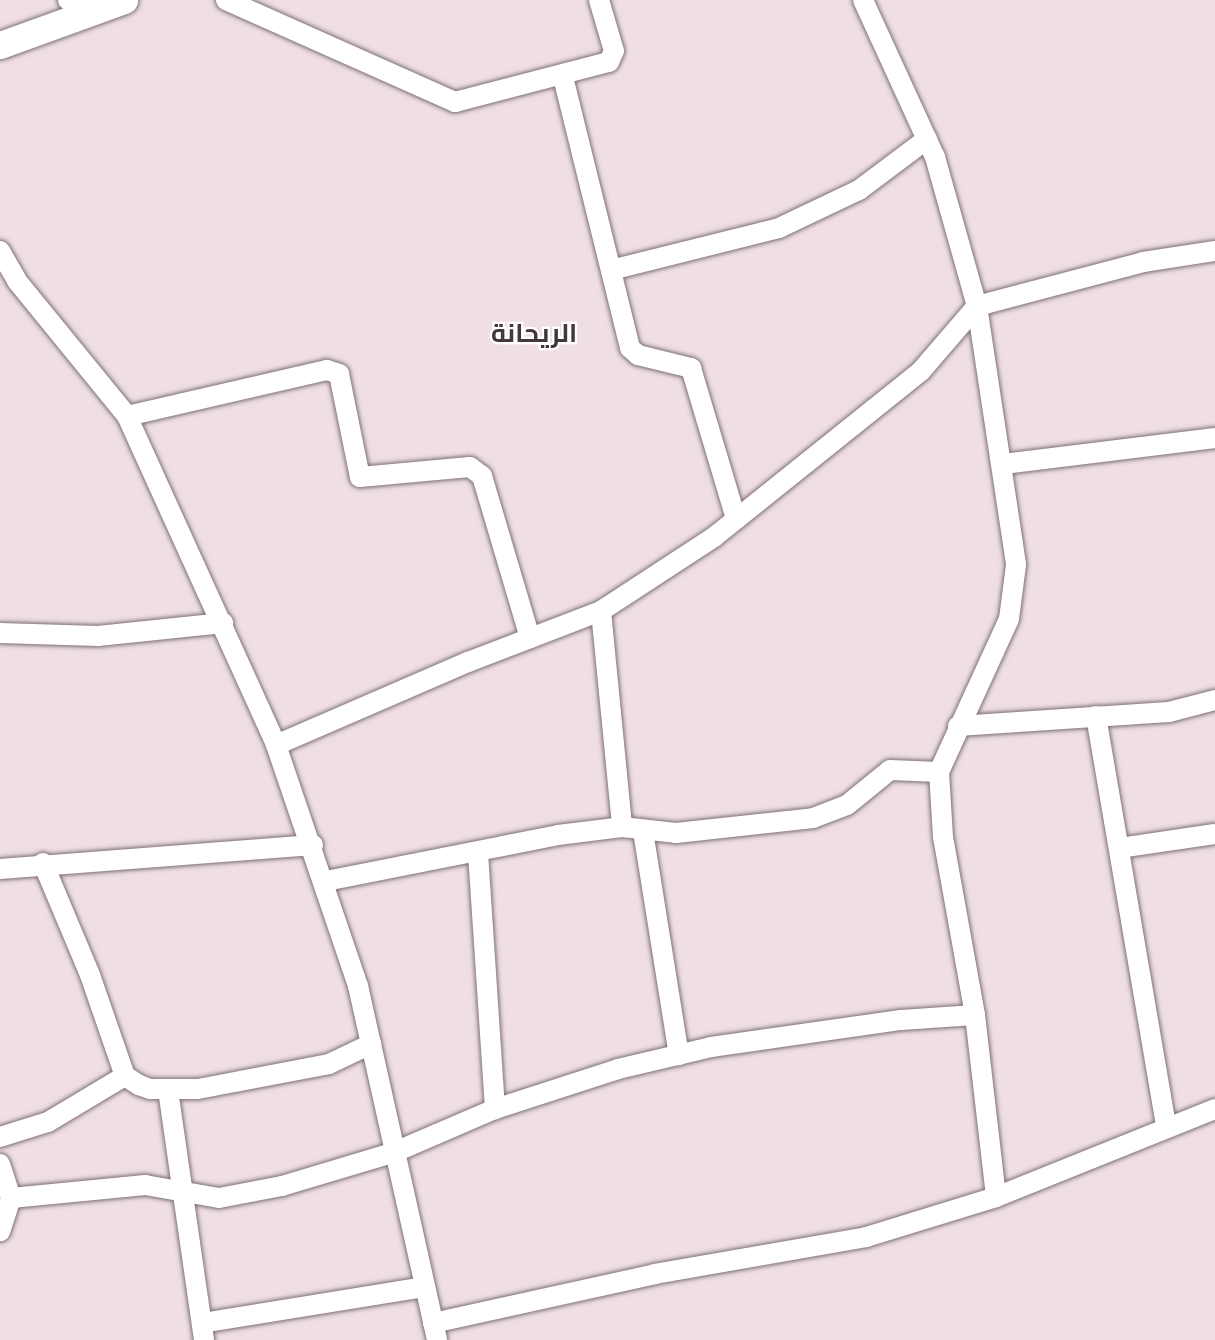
<!DOCTYPE html>
<html>
<head>
<meta charset="utf-8">
<style>
	body { margin:0 }
	#map { position:relative; width:1215px; height:1340px; overflow:hidden; background:#efdee5; font-family:Figtree,Cairo,sans-serif }
	div>[style] { position:absolute }
	.roads { filter:drop-shadow(0 0 2px #7f7076) drop-shadow(0 0 2px #7f7076) }
	.street>* { height:20px; margin:-10px; padding:0 10px; transform-origin:10px; border-radius:10px; background:#fff }
	.secondary>* { height:27px; margin:-13.5px; padding:0 13.5px; transform-origin:13.5px; border-radius:13.5px; background:#fff }
	span { translate:-50% -50%; white-space:nowrap; text-align:center; line-height:1.15; -webkit-text-stroke:4.5px #fff; paint-order:stroke }
	.quarter-label { font-size:26px; color:#44373c; font-weight:700 }
</style>
</head>
<body>
<div id="map">
	<div class="roads">
		<div class="street">
			<div style="left:68px;top:0;width:26px;rotate:31deg"></div>
			<div style="left:226px;top:0;width:251px;rotate:24deg"></div>
			<div style="left:455px;top:102px;width:159px;rotate:-14.6deg"></div>
			<div style="left:609px;top:62px;width:12px;rotate:-66deg"></div>
			<div style="left:614px;top:51px;width:53px;rotate:-106.4deg"></div>
			<div style="left:863px;top:0;width:173px;rotate:65.4deg"></div>
			<div style="left:935px;top:157px;width:155px;rotate:74.3deg"></div>
			<div style="left:977px;top:306px;width:262px;rotate:81.4deg"></div>
			<div style="left:1016px;top:565px;width:54px;rotate:97.4deg"></div>
			<div style="left:1009px;top:619px;width:168px;rotate:114.6deg"></div>
			<div style="left:939px;top:772px;width:65px;rotate:86.5deg"></div>
			<div style="left:943px;top:837px;width:181px;rotate:79.8deg"></div>
			<div style="left:975px;top:1015px;width:183px;rotate:83.4deg"></div>
			<div style="left:563px;top:77px;width:279px;rotate:76.1deg"></div>
			<div style="left:630px;top:348px;width:11px;rotate:41deg"></div>
			<div style="left:638px;top:355px;width:55px;rotate:13.8deg"></div>
			<div style="left:691px;top:368px;width:158px;rotate:73.4deg"></div>
			<div style="left:0;top:251px;width:34px;rotate:60deg"></div>
			<div style="left:17px;top:281px;width:174px;rotate:50.8deg"></div>
			<div style="left:127px;top:416px;width:361px;rotate:65.6deg"></div>
			<div style="left:276px;top:745px;width:255px;rotate:71.2deg"></div>
			<div style="left:358px;top:986px;width:363px;rotate:77.4deg"></div>
			<div style="left:611px;top:270px;width:173px;rotate:-14deg"></div>
			<div style="left:779px;top:228px;width:89px;rotate:-25.4deg"></div>
			<div style="left:859px;top:190px;width:85px;rotate:-36.9deg"></div>
			<div style="left:127px;top:416px;width:205px;rotate:-13deg"></div>
			<div style="left:327px;top:370px;width:13px;rotate:18deg"></div>
			<div style="left:339px;top:374px;width:105px;rotate:78.5deg"></div>
			<div style="left:360px;top:477px;width:110px;rotate:-5.2deg"></div>
			<div style="left:470px;top:467px;width:15px;rotate:37deg"></div>
			<div style="left:482px;top:476px;width:169px;rotate:73.5deg"></div>
			<div style="left:1003px;top:464px;width:214px;rotate:-7deg"></div>
			<div style="left:601px;top:611px;width:217px;rotate:84.4deg"></div>
			<div style="left:0;top:633px;width:98px;rotate:1.8deg"></div>
			<div style="left:98px;top:636px;width:126px;rotate:-5.9deg"></div>
			<div style="left:1096px;top:716px;width:417px;rotate:80.3deg"></div>
			<div style="left:958px;top:726px;width:211px;rotate:-3.8deg"></div>
			<div style="left:1169px;top:712px;width:48px;rotate:-14.6deg"></div>
			<div style="left:276px;top:745px;width:209px;rotate:-23.4deg"></div>
			<div style="left:468px;top:662px;width:142px;rotate:-21deg"></div>
			<div style="left:601px;top:611px;width:135px;rotate:-33.2deg"></div>
			<div style="left:714px;top:537px;width:265px;rotate:-38.7deg"></div>
			<div style="left:921px;top:371px;width:86px;rotate:-49.3deg"></div>
			<div style="left:977px;top:306px;width:172px;rotate:-14.8deg"></div>
			<div style="left:1143px;top:262px;width:73px;rotate:-8.7deg"></div>
			<div style="left:643px;top:831px;width:227px;rotate:80.9deg"></div>
			<div style="left:1120px;top:848px;width:96px;rotate:-8.4deg"></div>
			<div style="left:478px;top:853px;width:257px;rotate:86.2deg"></div>
			<div style="left:43px;top:863px;width:121px;rotate:67.2deg"></div>
			<div style="left:90px;top:975px;width:107px;rotate:70.9deg"></div>
			<div style="left:125px;top:1076px;width:17px;rotate:33deg"></div>
			<div style="left:139px;top:1085px;width:12px;rotate:20deg"></div>
			<div style="left:150px;top:1089px;width:48px"></div>
			<div style="left:198px;top:1089px;width:133px;rotate:-10.8deg"></div>
			<div style="left:329px;top:1064px;width:47px;rotate:-25.5deg"></div>
			<div style="left:0;top:869px;width:314px;rotate:-4.4deg"></div>
			<div style="left:326px;top:881px;width:237px;rotate:-11.2deg"></div>
			<div style="left:558px;top:835px;width:64px;rotate:-7.1deg"></div>
			<div style="left:622px;top:827px;width:54px;rotate:6.3deg"></div>
			<div style="left:676px;top:833px;width:138px;rotate:-6.2deg"></div>
			<div style="left:813px;top:818px;width:36px;rotate:-21deg"></div>
			<div style="left:847px;top:805px;width:55px;rotate:-39.1deg"></div>
			<div style="left:890px;top:770px;width:49px;rotate:2.3deg"></div>
			<div style="left:168px;top:1090px;width:253px;rotate:81.8deg"></div>
			<div style="left:0;top:1137px;width:50px;rotate:-17.4deg"></div>
			<div style="left:48px;top:1122px;width:90px;rotate:-30.9deg"></div>
			<div style="left:0;top:1164px;width:36px;rotate:72deg"></div>
			<div style="left:11px;top:1198px;width:35px;rotate:108deg"></div>
			<div style="left:11px;top:1198px;width:135px;rotate:-5.5deg"></div>
			<div style="left:145px;top:1185px;width:75px;rotate:10deg"></div>
			<div style="left:219px;top:1198px;width:64px;rotate:-10.8deg"></div>
			<div style="left:282px;top:1186px;width:118px;rotate:-16.7deg"></div>
			<div style="left:395px;top:1152px;width:109px;rotate:-23.3deg"></div>
			<div style="left:495px;top:1109px;width:129px;rotate:-18deg"></div>
			<div style="left:618px;top:1069px;width:96px;rotate:-13.3deg"></div>
			<div style="left:711px;top:1047px;width:192px;rotate:-8.1deg"></div>
			<div style="left:901px;top:1020px;width:74px;rotate:-3.9deg"></div>
			<div style="left:202px;top:1323px;width:226px;rotate:-9.2deg"></div>
			<div style="left:433px;top:1323px;width:227px;rotate:-12.4deg"></div>
			<div style="left:655px;top:1274px;width:214px;rotate:-9.9deg"></div>
			<div style="left:866px;top:1237px;width:136px;rotate:-17.1deg"></div>
			<div style="left:996px;top:1197px;width:236px;rotate:-21.9deg"></div>
		</div>
		<div class="secondary">
			<div style="left:0;top:45px;width:132px;rotate:-19.9deg"></div>
		</div>
	</div>
	<div class="quarter-label">
		<span style="left:534px;top:334px">الريحانة</span>
	</div>
</div>
</body>
</html>
